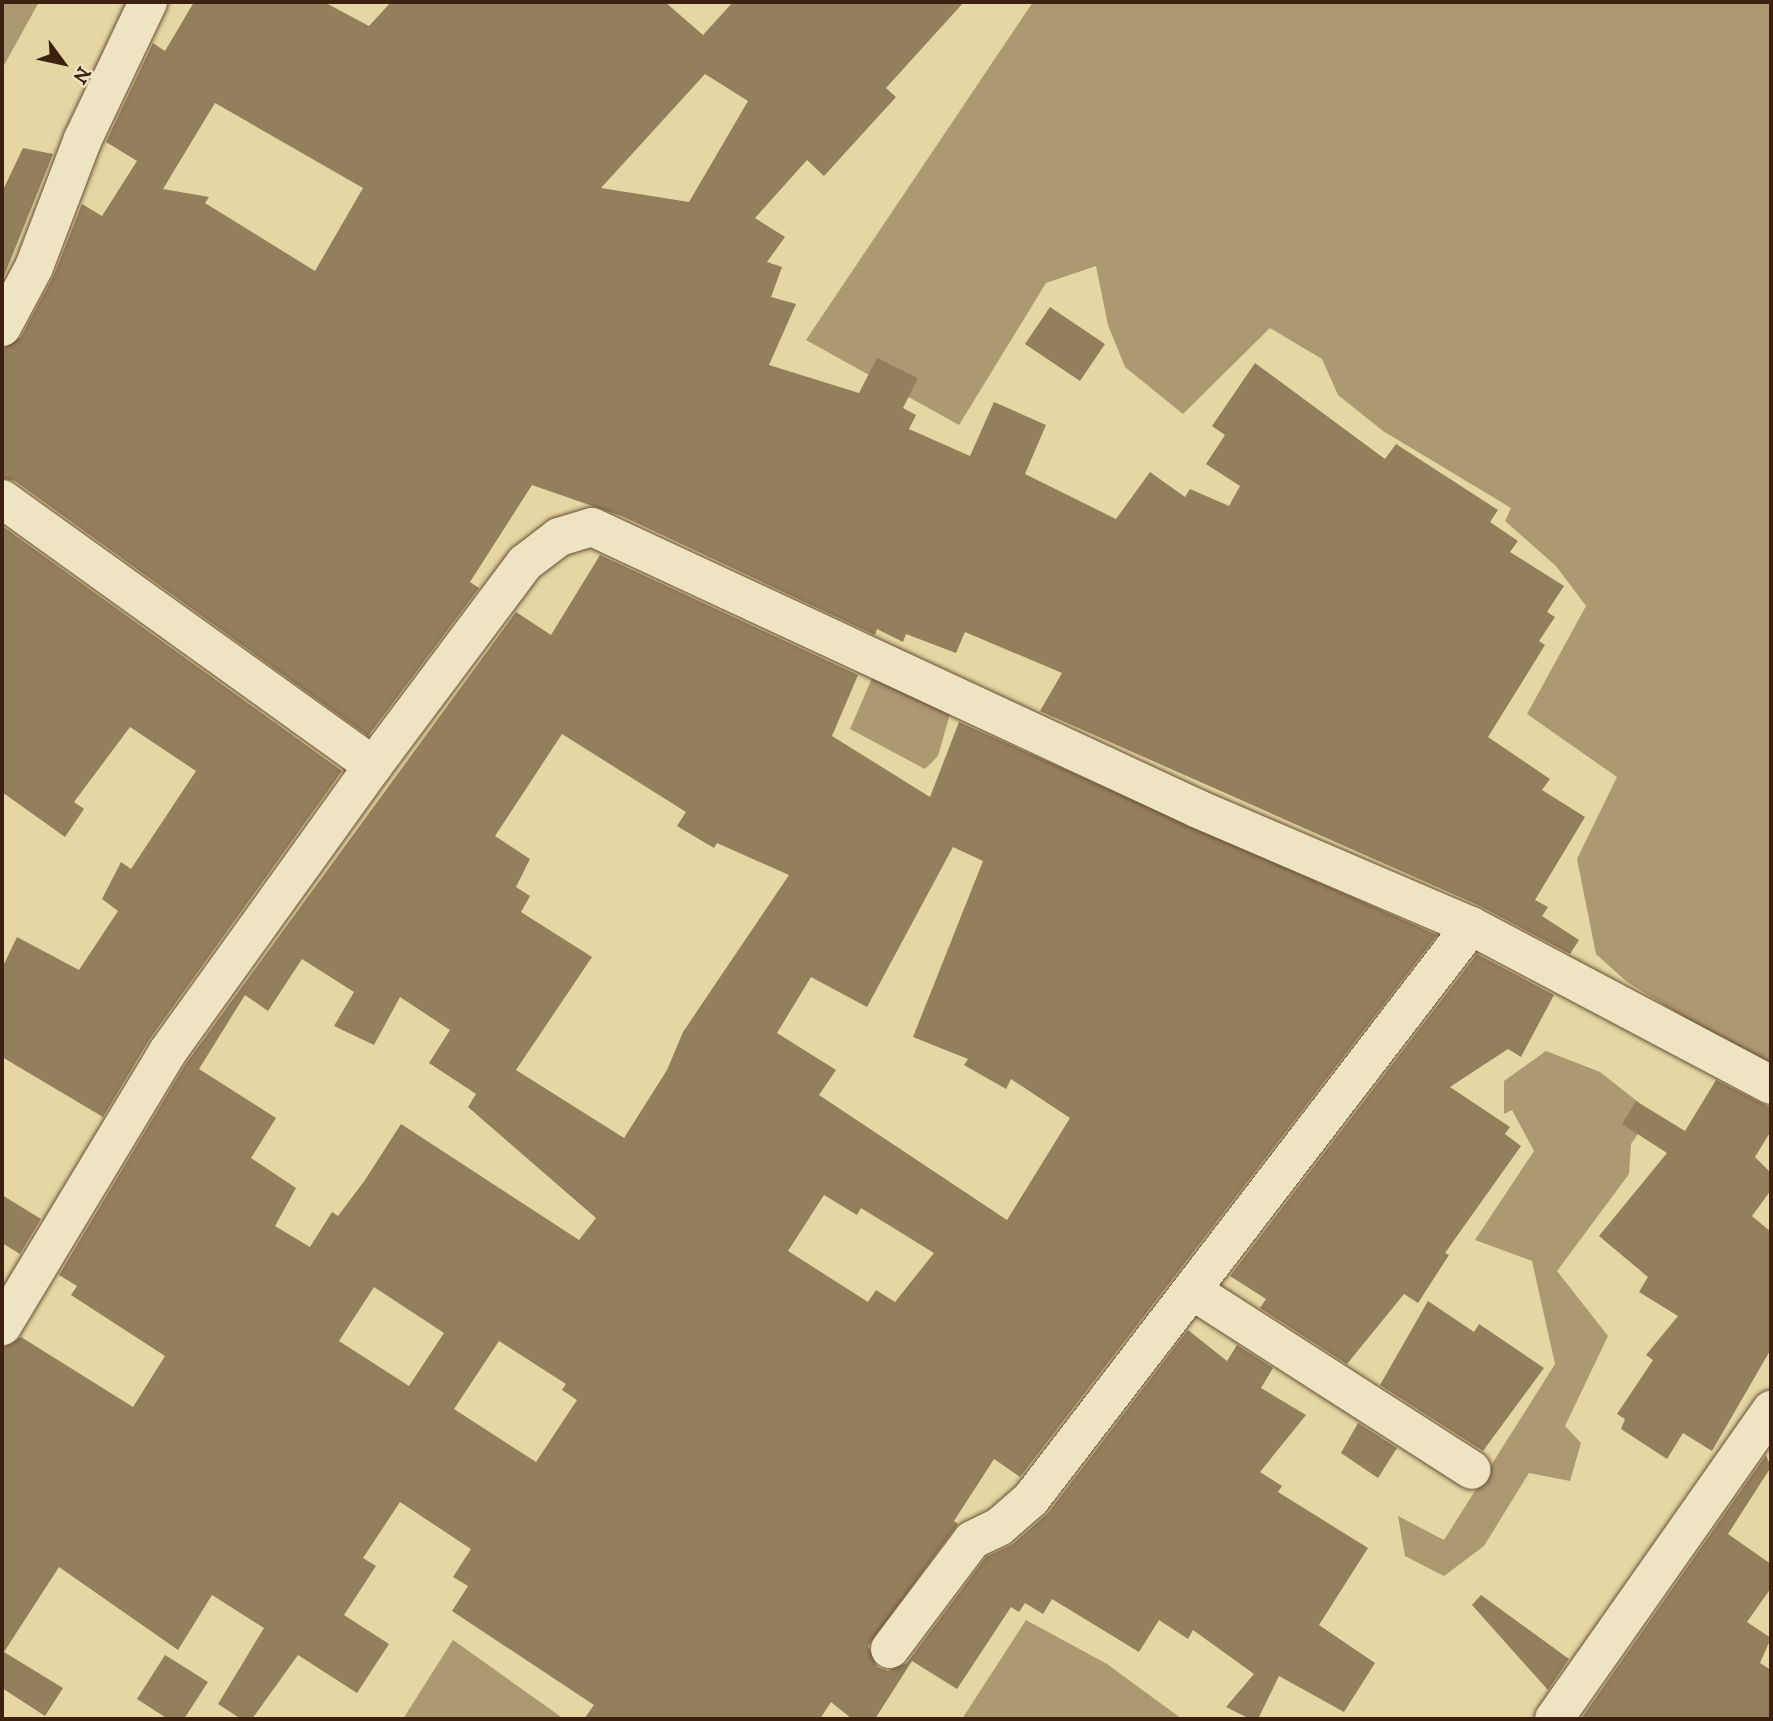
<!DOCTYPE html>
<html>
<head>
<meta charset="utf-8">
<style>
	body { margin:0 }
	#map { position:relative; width:1773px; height:1721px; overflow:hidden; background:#e5d6a3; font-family:"IM FELL DW Pica",serif }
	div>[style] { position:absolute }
	.water>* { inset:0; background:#ac9871 }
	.building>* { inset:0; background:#947f5c }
	.roads { filter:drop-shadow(0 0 2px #674e35) drop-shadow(0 0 2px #674e35) }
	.minor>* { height:38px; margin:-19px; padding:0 19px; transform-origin:19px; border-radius:19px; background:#eee4c3 }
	span { translate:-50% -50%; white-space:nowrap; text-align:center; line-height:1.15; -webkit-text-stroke:5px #eee4c3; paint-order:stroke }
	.frame { position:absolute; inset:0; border:4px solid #3d2110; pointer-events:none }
	.north { position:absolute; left:28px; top:28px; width:70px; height:70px; -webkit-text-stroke:5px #eee4c3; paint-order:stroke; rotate:123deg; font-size:19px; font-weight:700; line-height:28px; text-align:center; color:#3d2110 }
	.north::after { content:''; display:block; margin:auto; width:24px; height:32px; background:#3d2110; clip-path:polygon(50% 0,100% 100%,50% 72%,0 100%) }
</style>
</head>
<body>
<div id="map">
	<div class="water">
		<div style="clip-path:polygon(2px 2px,39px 2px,2px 69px)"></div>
		<div style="clip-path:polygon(1033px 2px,1771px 2px,1771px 1070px,1627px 982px,1596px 954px,1577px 859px,1617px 777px,1527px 714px,1586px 606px,1556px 566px,1505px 521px,1511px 508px,1383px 431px,1338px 395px,1322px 359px,1270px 328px,1183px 414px,1125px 367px,1108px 325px,1096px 266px,1046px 283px,959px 425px,806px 340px)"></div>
		<div style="clip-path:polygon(879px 662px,955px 696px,938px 756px,925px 769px,850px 729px)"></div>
		<div style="clip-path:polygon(1546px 1051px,1600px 1072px,1652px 1113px,1631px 1144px,1629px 1174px,1557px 1271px,1608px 1336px,1565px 1426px,1581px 1443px,1570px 1481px,1529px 1473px,1484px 1546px,1444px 1576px,1405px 1556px,1398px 1516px,1444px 1540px,1555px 1364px,1532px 1261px,1475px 1240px,1534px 1151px,1512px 1110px,1504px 1114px,1504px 1081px)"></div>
		<div style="clip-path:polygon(1026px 1620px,1107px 1664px,1182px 1719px,962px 1719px)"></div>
		<div style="clip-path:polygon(453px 1640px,564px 1719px,403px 1719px)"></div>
	</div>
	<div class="building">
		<div style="clip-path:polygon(evenodd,194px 2px,324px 2px,369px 26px,391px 2px,665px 2px,703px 35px,733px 2px,964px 2px,886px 88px,896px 97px,824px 176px,807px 160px,755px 218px,785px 237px,767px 262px,782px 267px,771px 297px,796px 304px,769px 365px,859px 393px,877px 358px,918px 378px,903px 408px,916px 415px,909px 429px,970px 456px,994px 402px,1046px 425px,1025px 474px,1116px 519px,1150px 472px,1185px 497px,1190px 489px,1229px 506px,1240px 486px,1206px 464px,1225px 435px,1212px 426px,1255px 363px,1385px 459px,1396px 444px,1498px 510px,1490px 522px,1518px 541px,1510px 552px,1564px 586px,1547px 612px,1555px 617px,1539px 641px,1545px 645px,1488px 737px,1550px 779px,1542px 790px,1585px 817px,1535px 900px,1548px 907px,1542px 916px,1579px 940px,1570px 954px,1480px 906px,1040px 711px,1062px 673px,965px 632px,956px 653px,906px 634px,903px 642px,877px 629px,875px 635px,624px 517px,532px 485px,470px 582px,479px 588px,368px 736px,15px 481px,2px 478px,2px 349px,21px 337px,54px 275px,82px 204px,102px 216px,137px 161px,106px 142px,153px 43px,165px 51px,194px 2px,705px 74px,748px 101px,689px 202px,601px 188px,705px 74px,194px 2px,215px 103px,363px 188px,315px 271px,205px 203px,209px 197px,163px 189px,215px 103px)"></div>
		<div style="clip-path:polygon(23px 148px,53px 154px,2px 281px,2px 192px)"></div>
		<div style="clip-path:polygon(1050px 307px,1105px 344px,1080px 381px,1025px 344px)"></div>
		<div style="clip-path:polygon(2px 526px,342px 771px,149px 1040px,103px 1117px,2px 1057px,2px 968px,17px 937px,79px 970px,118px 911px,102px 899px,121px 862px,131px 869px,196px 771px,130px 727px,74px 802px,84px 809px,65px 837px,2px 792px)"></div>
		<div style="clip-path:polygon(evenodd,600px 555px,858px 675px,832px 736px,930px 797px,959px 722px,1437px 935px,1020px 1477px,994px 1459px,954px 1521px,958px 1524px,868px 1646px,877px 1667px,888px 1671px,907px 1663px,986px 1557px,1013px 1544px,1048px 1513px,1188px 1330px,1227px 1361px,1237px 1345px,1273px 1368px,1261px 1388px,1306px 1415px,1260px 1472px,1282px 1486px,1278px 1492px,1368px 1548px,1319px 1625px,1375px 1663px,1344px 1712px,1279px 1676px,1258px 1719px,1250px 1719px,1226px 1707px,1254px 1674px,1193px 1630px,1188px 1639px,1159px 1620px,1139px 1652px,1052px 1599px,1043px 1614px,1025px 1603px,1019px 1612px,1011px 1607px,957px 1689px,912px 1661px,875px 1719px,852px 1719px,831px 1702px,820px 1719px,584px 1719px,594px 1705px,452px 1611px,468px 1586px,453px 1577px,471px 1549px,400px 1502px,363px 1558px,376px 1566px,344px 1615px,389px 1644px,357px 1693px,298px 1655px,252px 1719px,241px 1719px,218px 1704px,264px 1628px,212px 1595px,178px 1650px,59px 1567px,4px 1652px,63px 1688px,45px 1716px,2px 1688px,2px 1348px,21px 1337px,133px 1407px,165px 1356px,71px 1295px,77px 1286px,59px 1275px,185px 1065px,516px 612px,551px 635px,600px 555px,562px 734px,686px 812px,677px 826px,714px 848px,717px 843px,789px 875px,683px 1032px,667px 1070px,624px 1138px,516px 1070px,592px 957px,521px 912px,530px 896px,516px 887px,530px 859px,495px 836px,562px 734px,600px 555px,953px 847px,983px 861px,913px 1037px,968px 1059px,964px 1065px,1006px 1089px,1011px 1079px,1070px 1118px,1007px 1220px,819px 1095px,836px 1070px,777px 1033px,811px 977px,867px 1007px,953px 847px,600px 555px,302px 959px,354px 992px,334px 1026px,374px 1045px,400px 997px,450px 1030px,429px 1063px,476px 1094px,468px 1107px,596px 1218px,579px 1240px,401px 1124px,365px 1180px,338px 1216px,332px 1212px,310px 1247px,275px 1226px,296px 1188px,251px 1158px,276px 1118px,199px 1069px,245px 995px,268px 1011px,302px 959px,600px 555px,824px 1195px,857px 1215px,861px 1208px,934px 1253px,895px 1302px,876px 1290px,868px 1302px,788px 1251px,824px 1195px,600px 555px,374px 1287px,444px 1333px,409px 1386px,339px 1341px,374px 1287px,600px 555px,499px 1341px,566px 1384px,562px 1390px,577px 1400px,536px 1462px,454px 1409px,499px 1341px)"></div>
		<div style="clip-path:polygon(1477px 954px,1554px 995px,1521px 1057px,1508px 1049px,1450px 1087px,1510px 1127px,1505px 1134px,1521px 1146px,1445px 1253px,1449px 1255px,1418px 1303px,1404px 1294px,1347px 1364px,1260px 1308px,1266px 1299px,1230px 1276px)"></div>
		<div style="clip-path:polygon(1716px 1080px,1771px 1108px,1771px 1131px,1755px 1157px,1771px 1173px,1771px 1190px,1752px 1216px,1771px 1232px,1771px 1349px,1712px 1451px,1683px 1433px,1667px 1459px,1621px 1429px,1625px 1419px,1617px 1414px,1653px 1360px,1646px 1355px,1678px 1316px,1639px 1292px,1648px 1277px,1599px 1236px,1667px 1153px,1622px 1124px,1636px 1101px,1685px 1131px)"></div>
		<div style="clip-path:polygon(2px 1195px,41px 1219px,20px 1254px,2px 1243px)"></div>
		<div style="clip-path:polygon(1428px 1301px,1474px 1332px,1479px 1324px,1544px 1368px,1483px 1451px,1380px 1385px)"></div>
		<div style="clip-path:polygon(1358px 1423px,1397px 1448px,1378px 1478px,1341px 1453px)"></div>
		<div style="clip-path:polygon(1766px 1455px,1771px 1467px,1728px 1534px,1771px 1564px,1771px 1588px,1747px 1622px,1771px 1638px,1760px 1663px,1771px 1670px,1771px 1719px,1581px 1719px)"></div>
		<div style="clip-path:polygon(1481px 1595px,1569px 1659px,1548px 1690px,1472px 1605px)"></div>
		<div style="clip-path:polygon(165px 1655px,208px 1682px,184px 1719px,168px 1719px,137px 1699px)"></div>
	</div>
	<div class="roads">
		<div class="minor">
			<div style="left:2px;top:327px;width:68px;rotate:-61.9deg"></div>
			<div style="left:34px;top:267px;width:137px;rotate:-69.1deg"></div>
			<div style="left:83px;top:139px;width:152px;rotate:-64.6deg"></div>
			<div style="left:2px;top:499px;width:457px;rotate:35.7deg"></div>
			<div style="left:373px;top:766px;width:353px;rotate:125.7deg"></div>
			<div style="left:167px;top:1053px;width:319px;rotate:121.1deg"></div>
			<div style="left:373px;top:766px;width:254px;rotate:-53.2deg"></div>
			<div style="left:525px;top:563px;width:43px;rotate:-37.4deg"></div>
			<div style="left:559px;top:537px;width:34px;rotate:-17deg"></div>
			<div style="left:592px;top:527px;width:668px;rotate:24.95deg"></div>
			<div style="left:1198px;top:809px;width:297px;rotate:23.2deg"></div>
			<div style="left:1471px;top:926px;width:340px;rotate:27.9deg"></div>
			<div style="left:1193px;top:1291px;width:331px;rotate:32.7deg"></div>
			<div style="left:890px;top:1649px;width:136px;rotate:-53deg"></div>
			<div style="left:972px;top:1540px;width:30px;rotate:-26deg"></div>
			<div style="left:999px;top:1527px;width:43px;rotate:-41.2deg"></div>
			<div style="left:1031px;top:1499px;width:722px;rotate:-52.48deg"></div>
			<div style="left:1554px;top:1719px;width:378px;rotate:-54.9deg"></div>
		</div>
	</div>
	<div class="frame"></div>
	<div class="north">N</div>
</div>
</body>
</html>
